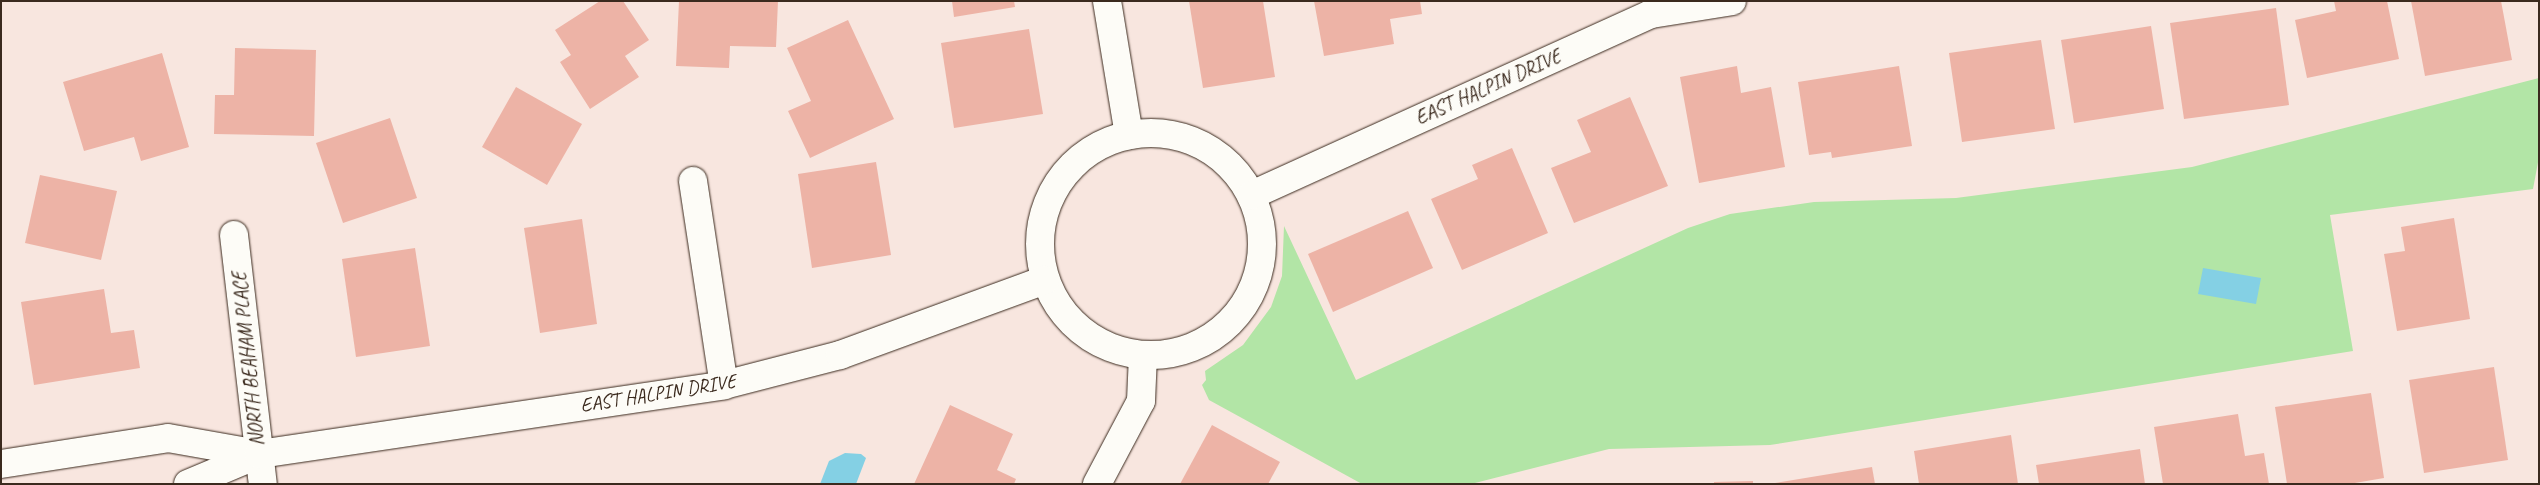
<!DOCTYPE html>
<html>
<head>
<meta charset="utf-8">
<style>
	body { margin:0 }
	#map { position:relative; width:2540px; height:485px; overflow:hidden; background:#f8e6df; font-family:Caveat,sans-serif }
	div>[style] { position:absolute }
	.green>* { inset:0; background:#b2e5a6 }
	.water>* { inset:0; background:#84d0e4 }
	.building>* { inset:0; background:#edb3a6 }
	.roads { filter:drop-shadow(0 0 1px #3b2a1e) drop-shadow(0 0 1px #3b2a1e) }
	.street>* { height:28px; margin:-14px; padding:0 14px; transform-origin:14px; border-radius:14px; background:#fdfcf7 }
	.street>.ring { margin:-14px; padding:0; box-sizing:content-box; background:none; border:28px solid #fdfcf7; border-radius:50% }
	span { translate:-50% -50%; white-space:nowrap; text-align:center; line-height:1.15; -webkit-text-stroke:4.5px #fdfcf7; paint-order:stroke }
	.street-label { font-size:20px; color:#3b2a1e }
	.frame { position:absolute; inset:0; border:2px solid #3b2a1e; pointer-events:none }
</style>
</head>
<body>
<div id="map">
	<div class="green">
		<div style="clip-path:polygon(2539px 78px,2539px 157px,2533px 189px,2330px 215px,2353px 351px,1770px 445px,1609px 449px,1471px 484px,1362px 484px,1209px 400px,1202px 385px,1206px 380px,1205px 371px,1243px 345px,1271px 307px,1282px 276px,1284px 226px,1356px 380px,1688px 228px,1730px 214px,1814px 202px,1956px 198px,2192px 167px)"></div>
	</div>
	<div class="water">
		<div style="clip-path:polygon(2203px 268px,2261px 278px,2256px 304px,2198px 294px)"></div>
		<div style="clip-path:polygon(845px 453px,861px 454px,866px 458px,856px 484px,820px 484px,829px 461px)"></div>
	</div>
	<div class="building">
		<div style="clip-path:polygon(600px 1px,623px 1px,649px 40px,625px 56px,639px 77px,590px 109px,560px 62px,571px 55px,555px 30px)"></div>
		<div style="clip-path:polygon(679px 1px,778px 1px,776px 47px,730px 46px,729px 68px,676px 66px)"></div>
		<div style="clip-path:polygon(952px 1px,1014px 1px,1015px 7px,954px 17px)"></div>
		<div style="clip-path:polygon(1189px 1px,1263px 1px,1275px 77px,1203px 88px)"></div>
		<div style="clip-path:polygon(1314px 1px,1420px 1px,1422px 14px,1390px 19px,1394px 44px,1324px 56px)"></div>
		<div style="clip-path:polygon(2334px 1px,2387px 1px,2399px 59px,2307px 78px,2295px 20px,2336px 11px)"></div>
		<div style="clip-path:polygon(2411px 1px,2501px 1px,2512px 60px,2425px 76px)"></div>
		<div style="clip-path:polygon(2276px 8px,2289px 105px,2184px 119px,2170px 23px)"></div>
		<div style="clip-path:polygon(848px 20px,894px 119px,810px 158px,788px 111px,811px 101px,787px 48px)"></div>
		<div style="clip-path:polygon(2151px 26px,2164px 109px,2074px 123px,2061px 40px)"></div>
		<div style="clip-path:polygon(1029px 29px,1043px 114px,954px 128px,941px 43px)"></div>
		<div style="clip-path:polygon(2041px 40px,2055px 129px,1962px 142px,1949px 53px)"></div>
		<div style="clip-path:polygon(235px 48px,316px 50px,314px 136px,214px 134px,215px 95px,234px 95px)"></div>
		<div style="clip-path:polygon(162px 53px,189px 147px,141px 161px,134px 137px,84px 151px,63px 82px)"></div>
		<div style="clip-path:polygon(1737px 66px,1741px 93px,1771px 87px,1785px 167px,1699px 183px,1680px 77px)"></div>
		<div style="clip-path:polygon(1899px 66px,1912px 146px,1832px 158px,1831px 152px,1809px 155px,1798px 82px)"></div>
		<div style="clip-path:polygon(516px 87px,582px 124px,547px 185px,482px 147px)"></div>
		<div style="clip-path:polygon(1630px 97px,1668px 186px,1574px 223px,1551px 168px,1591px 152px,1577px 120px)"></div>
		<div style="clip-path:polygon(390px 118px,417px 198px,343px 223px,316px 143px)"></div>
		<div style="clip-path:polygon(1512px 148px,1548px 233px,1462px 270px,1431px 199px,1478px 179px,1472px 165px)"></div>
		<div style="clip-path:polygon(876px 162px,891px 255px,812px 268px,798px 174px)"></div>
		<div style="clip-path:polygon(40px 175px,117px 191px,101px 260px,25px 243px)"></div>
		<div style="clip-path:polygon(1408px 211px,1433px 268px,1333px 312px,1308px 254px)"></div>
		<div style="clip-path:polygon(2454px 218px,2470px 319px,2397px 331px,2384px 254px,2405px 251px,2401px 227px)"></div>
		<div style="clip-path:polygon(582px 219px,597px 324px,540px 333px,524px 228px)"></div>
		<div style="clip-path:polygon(415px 248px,430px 346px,356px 357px,342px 259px)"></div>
		<div style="clip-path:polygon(104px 289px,111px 333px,134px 330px,140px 368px,34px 385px,21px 302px)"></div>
		<div style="clip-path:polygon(2494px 367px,2508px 460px,2424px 473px,2409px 380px)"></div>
		<div style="clip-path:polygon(2371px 393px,2384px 478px,2349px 484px,2287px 484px,2275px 407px)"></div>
		<div style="clip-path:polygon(950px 405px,1013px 434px,997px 470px,1016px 479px,1014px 484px,914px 484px)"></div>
		<div style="clip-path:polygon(2238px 414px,2245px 456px,2264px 453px,2269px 484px,2163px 484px,2154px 427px)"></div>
		<div style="clip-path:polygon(1212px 425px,1280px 462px,1268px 484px,1180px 484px)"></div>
		<div style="clip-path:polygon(2011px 435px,2018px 484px,1919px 484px,1914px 451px)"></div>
		<div style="clip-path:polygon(2140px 449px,2145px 484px,2039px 484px,2036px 465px)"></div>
		<div style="clip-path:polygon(1872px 467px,1875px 484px,1775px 484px,1775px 483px)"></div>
		<div style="clip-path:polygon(1753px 481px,1753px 484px,1714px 484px,1714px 482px)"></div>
	</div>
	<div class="roads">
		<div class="street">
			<div style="left:1107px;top:1px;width:136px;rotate:80.7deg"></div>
			<div class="ring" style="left:1040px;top:133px;width:194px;height:194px"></div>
			<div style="left:693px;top:181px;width:206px;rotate:81.4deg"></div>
			<div style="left:1252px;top:195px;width:438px;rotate:-24.4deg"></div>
			<div style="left:1651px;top:14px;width:82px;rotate:-9.1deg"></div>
			<div style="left:234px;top:235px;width:251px;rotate:83.4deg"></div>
			<div style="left:1px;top:464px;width:169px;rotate:-8.8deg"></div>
			<div style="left:168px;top:438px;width:92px;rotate:10deg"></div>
			<div style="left:188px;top:484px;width:77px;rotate:-22.9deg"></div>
			<div style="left:259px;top:454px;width:470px;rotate:-8.4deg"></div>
			<div style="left:724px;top:385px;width:120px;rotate:-14.5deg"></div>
			<div style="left:840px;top:355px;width:218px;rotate:-20.1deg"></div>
			<div style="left:1097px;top:484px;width:94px;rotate:-62.1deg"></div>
			<div style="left:1141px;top:401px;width:46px;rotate:-87.5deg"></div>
		</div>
	</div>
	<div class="street-label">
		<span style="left:1488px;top:87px;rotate:-24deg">EAST HALPIN DRIVE</span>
		<span style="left:248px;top:359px;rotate:-96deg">NORTH BEAHAM PLACE</span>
		<span style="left:658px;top:393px;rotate:-9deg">EAST HALPIN DRIVE</span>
	</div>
	<div class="frame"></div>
</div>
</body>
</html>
